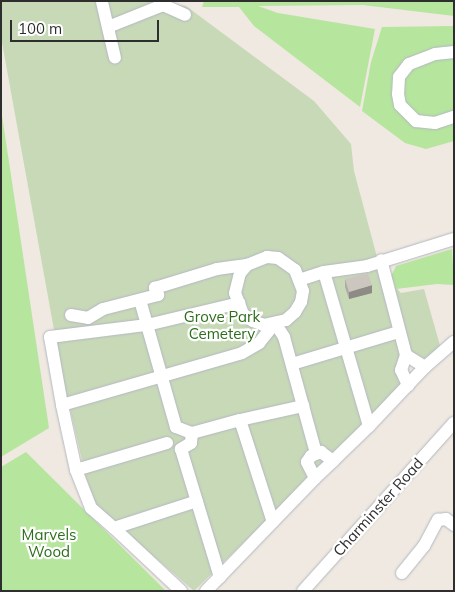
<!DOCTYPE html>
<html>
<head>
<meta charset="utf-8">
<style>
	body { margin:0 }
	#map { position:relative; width:455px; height:592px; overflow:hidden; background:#efe9e1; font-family:Mulish,sans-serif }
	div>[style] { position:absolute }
	.green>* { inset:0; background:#b6e59e }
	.cemetery>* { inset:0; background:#c8d9b8 }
	.roads { filter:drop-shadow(0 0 1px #b4b7c1) drop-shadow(0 0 1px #b4b7c1) }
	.minor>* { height:12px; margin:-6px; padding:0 6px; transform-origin:6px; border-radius:6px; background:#fff }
	.wall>* { inset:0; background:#afaba4 }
	.shaded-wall>* { inset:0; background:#8e8b86 }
	.building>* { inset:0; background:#cbc7bf }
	span { translate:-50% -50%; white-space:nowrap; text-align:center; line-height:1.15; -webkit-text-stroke:4.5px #fff; paint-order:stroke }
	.park-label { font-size:15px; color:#2c6e1b }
	.street-label { font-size:15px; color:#2e2e2e }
	.frame { position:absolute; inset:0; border:2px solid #2e2e2e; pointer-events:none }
	.scale { position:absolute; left:10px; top:20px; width:149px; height:22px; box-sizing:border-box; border:2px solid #2e2e2e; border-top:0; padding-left:6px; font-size:15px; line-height:18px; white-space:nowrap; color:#2e2e2e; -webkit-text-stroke:4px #fff; paint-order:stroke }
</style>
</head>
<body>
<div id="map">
	<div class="green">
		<div style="clip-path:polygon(204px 1px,454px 1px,454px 16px,363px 5px,258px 6px,278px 13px,375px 29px,360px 107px,254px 26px,239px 7px,202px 7px)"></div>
		<div style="clip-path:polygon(454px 26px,454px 141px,426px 149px,405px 143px,362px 111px,371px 62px,382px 27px)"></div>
		<div style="clip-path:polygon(1px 109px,49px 428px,1px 457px)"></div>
		<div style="clip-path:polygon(452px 249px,454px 285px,437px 284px,396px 289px,391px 276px,396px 266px)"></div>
		<div style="clip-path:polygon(26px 452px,166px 591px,1px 591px,1px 467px)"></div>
	</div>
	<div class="cemetery">
		<div style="clip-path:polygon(1px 1px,153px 1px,186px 6px,314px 101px,351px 144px,354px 171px,381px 272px,401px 293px,424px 289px,441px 349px,430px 360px,402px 351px,402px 388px,194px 591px,92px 503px,62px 374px,1px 37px)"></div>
	</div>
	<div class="roads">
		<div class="minor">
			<div style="left:102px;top:2px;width:57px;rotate:76.9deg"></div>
			<div style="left:108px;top:27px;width:59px;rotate:-21.8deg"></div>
			<div style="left:163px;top:5px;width:24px;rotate:24deg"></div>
			<div style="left:454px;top:52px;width:19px;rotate:174deg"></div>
			<div style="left:435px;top:54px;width:28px;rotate:159deg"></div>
			<div style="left:409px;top:64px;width:16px;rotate:128deg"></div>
			<div style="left:399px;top:77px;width:17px;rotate:93deg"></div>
			<div style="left:398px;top:94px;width:11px;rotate:80deg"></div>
			<div style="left:400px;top:105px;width:23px;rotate:45deg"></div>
			<div style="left:416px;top:121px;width:19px;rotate:6deg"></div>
			<div style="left:435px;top:123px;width:20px;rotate:-18deg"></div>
			<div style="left:299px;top:280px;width:26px;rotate:-18deg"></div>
			<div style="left:324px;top:272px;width:43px;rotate:-7.9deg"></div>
			<div style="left:367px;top:266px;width:91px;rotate:-17.2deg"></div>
			<div style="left:140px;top:300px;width:132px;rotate:74.2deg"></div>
			<div style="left:176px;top:427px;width:17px;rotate:21deg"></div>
			<div style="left:192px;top:433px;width:10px;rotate:96deg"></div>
			<div style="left:191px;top:443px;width:12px;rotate:149deg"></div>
			<div style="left:181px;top:449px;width:134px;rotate:73.1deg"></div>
			<div style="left:71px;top:315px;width:17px;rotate:10deg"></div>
			<div style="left:88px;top:318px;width:17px;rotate:-31deg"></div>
			<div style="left:103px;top:309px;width:57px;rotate:-14.3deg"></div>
			<div style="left:158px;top:295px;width:8px;rotate:-113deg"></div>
			<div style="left:155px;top:288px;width:65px;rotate:-17deg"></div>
			<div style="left:217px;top:269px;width:30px;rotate:-8deg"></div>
			<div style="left:247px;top:265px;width:22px;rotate:-22deg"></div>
			<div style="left:267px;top:257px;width:11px;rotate:5deg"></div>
			<div style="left:278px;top:258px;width:21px;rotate:35deg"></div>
			<div style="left:295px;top:270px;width:22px;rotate:69deg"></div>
			<div style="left:303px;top:291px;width:11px;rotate:100deg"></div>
			<div style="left:301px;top:302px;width:12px;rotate:121deg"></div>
			<div style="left:295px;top:312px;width:12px;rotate:138deg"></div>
			<div style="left:286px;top:320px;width:23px;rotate:167deg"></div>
			<div style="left:264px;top:325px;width:12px;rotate:-160deg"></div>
			<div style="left:253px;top:321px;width:12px;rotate:-145deg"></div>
			<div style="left:243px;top:314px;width:22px;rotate:-111deg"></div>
			<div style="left:235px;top:293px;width:21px;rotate:-76deg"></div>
			<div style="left:240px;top:273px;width:11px;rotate:-49deg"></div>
			<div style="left:406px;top:355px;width:16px;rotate:108deg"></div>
			<div style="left:401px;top:370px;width:17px;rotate:65deg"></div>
			<div style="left:292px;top:364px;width:112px;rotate:-16.7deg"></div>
			<div style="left:425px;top:367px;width:38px;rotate:-41deg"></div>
			<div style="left:62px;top:405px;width:69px;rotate:-100deg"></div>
			<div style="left:50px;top:337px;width:98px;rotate:-7.1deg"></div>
			<div style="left:147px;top:325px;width:95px;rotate:-13.4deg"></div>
			<div style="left:240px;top:420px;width:107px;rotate:72.1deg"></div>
			<div style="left:369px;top:426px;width:81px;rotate:-46.5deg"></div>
			<div style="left:425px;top:367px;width:22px;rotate:-148deg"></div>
			<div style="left:406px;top:355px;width:98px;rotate:-104.7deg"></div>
			<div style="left:192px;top:433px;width:50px;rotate:-15.2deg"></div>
			<div style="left:240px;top:420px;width:65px;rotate:-12.5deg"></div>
			<div style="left:167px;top:443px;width:95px;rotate:163.5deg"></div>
			<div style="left:76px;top:470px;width:66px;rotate:-102.2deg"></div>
			<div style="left:62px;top:405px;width:187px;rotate:-16.1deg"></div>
			<div style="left:242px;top:353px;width:20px;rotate:-30deg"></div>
			<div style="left:259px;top:343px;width:26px;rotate:-51deg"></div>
			<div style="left:275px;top:323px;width:17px;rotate:57deg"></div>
			<div style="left:284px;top:337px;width:120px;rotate:74.6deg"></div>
			<div style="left:76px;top:470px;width:41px;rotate:68.5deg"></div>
			<div style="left:91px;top:508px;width:30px;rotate:41deg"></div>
			<div style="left:114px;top:528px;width:87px;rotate:-18deg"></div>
			<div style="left:315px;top:478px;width:25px;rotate:-43deg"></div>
			<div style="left:114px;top:528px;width:92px;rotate:43.2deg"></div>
			<div style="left:402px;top:573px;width:35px;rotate:-51deg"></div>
			<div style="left:424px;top:546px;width:30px;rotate:-62deg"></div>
			<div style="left:438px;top:520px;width:8px;rotate:-7deg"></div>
			<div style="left:446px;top:519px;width:10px;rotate:37deg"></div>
			<div style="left:206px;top:591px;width:157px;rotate:-46deg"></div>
			<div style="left:315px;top:478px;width:18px;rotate:-117deg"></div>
			<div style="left:307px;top:462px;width:7px;rotate:-56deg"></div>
			<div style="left:311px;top:456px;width:11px;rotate:-22deg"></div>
			<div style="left:321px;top:452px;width:15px;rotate:37deg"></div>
			<div style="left:333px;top:461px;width:50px;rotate:-44.2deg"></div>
			<div style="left:369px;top:426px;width:160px;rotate:-106.3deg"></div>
			<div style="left:303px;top:591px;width:226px;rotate:-48.1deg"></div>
		</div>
	</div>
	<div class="wall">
		<div style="clip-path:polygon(345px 279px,372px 293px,349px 299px,345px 287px)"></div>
	</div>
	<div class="shaded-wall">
		<div style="clip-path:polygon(372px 285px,372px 293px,349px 299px,349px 292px)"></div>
	</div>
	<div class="building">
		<div style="clip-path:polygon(368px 273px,372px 285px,349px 292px,345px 279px)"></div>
	</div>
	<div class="park-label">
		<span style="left:222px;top:325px">Grove Park<br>Cemetery</span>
		<span style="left:49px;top:543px">Marvels<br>Wood</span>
	</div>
	<div class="street-label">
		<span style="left:378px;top:507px;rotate:-48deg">Charminster Road</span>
	</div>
	<div class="frame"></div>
	<div class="scale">100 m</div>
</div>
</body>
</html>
